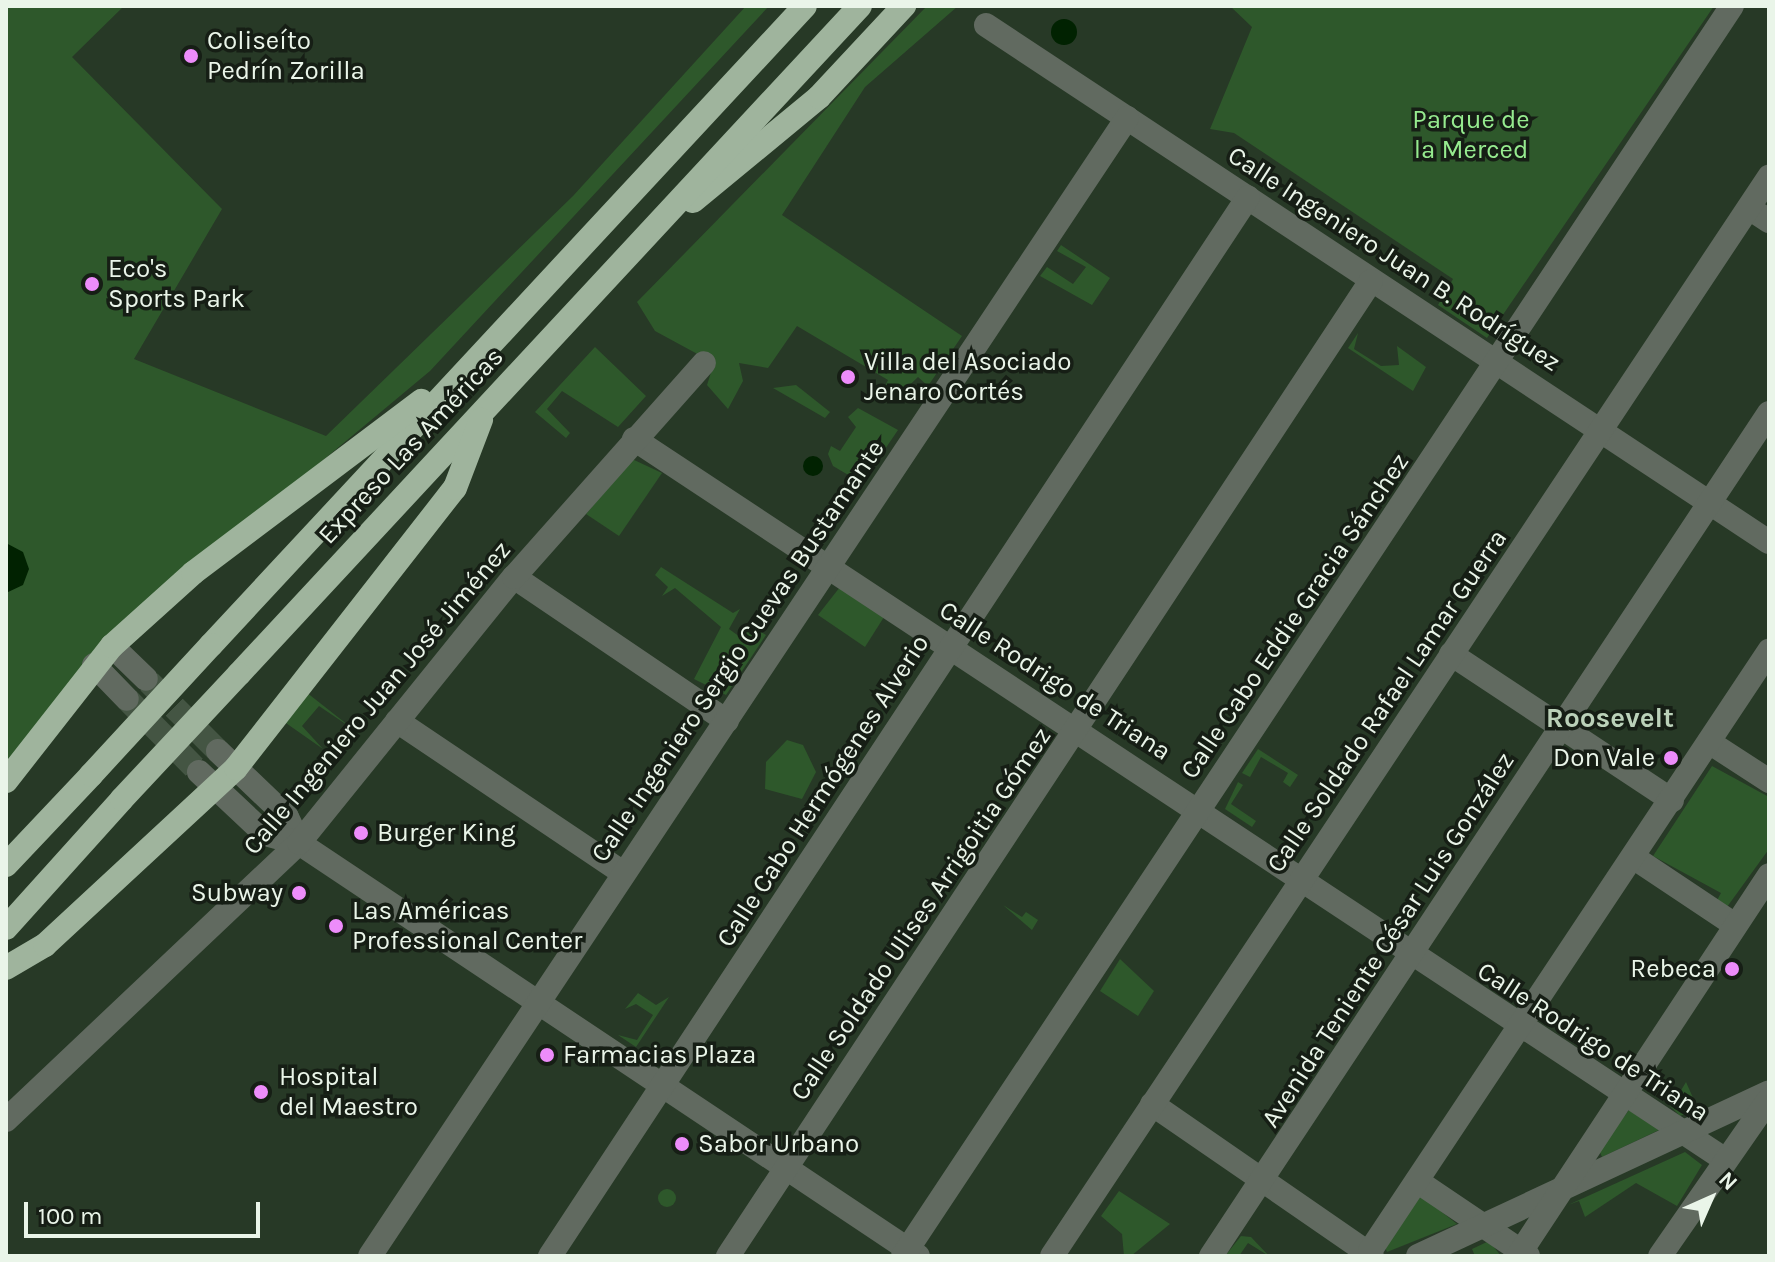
<!DOCTYPE html>
<html>
<head>
<meta charset="utf-8">
<style>
	body { margin:0 }
	#map { position:relative; width:1775px; height:1262px; overflow:hidden; background:#273926; font-family:Karla,sans-serif }
	div>[style] { position:absolute }
	.green>* { inset:0; background:#2e582b }
	.round { border-radius:50% }
	.water>* { inset:0; background:#012201 }
	.minor-tunnel>* { height:24px; margin-top:-12px; transform-origin:0; background:repeating-linear-gradient(90deg,#445543 0 24px,transparent 0 36px) }
	.minor>* { height:24px; margin:-12px; padding:0 12px; transform-origin:12px; border-radius:12px; background:#616a60 }
	.highway>* { height:24px; margin:-12px; padding:0 12px; transform-origin:12px; border-radius:12px; background:#9fb49d }
	.highway-bridge>* { height:24px; margin:-12px; padding:0 12px; transform-origin:12px; border-radius:12px; background:#9fb49d }
	.dots>* { width:22px; height:22px; translate:-50% -50%; box-sizing:border-box; border:4px solid #161e15; border-radius:50% }
	span { translate:-50% -50%; white-space:nowrap; text-align:center; line-height:1.15; -webkit-text-stroke:7px #161e15; paint-order:stroke }
	.poi-label { font-size:26px; color:#eaf5e9 }
	.left { translate:0 -50%; text-align:left }
	.right { translate:-100% -50%; text-align:right }
	.park-label { font-size:26px; color:#96eb8f }
	.street-label { font-size:26px; color:#eaf5e9 }
	.neighbourhood-label { font-size:28px; color:#bbd1b9; font-weight:700 }
	.frame { position:absolute; inset:0; border:8px solid #eaf5e9; pointer-events:none }
	.north { position:absolute; left:1671px; top:1158px; width:80px; height:80px; -webkit-text-stroke:6px #161e15; paint-order:stroke; rotate:45deg; font-size:22px; font-weight:700; line-height:32px; text-align:center; color:#eaf5e9 }
	.north::after { content:''; display:block; margin:auto; width:28px; height:36px; background:#eaf5e9; clip-path:polygon(50% 0,100% 100%,50% 72%,0 100%) }
	.scale { position:absolute; left:24px; top:1202px; width:236px; height:36px; box-sizing:border-box; border:4px solid #eaf5e9; border-top:0; padding-left:10px; font-size:24px; line-height:28px; white-space:nowrap; color:#eaf5e9; -webkit-text-stroke:6px #161e15; paint-order:stroke }
</style>
</head>
<body>
<div id="map">
	<div class="green">
		<div style="clip-path:polygon(6px 6px,124px 6px,72px 57px,222px 209px,134px 359px,326px 436px,573px 196px,746px 6px,769px 6px,430px 371px,136px 616px,6px 773px)"></div>
		<div style="clip-path:polygon(927px 6px,958px 6px,865px 87px,782px 215px,962px 336px,928px 386px,918px 377px,892px 402px,884px 388px,888px 380px,797px 326px,768px 368px,739px 363px,743px 381px,728px 409px,707px 385px,714px 363px,655px 331px,637px 302px)"></div>
		<div style="clip-path:polygon(1230px 6px,1714px 6px,1487px 338px,1438px 305px,1453px 279px,1234px 133px,1210px 129px,1252px 27px)"></div>
		<div style="clip-path:polygon(1061px 245px,1110px 278px,1092px 305px,1040px 276px,1047px 267px,1073px 284px,1086px 267px,1057px 251px)"></div>
		<div style="clip-path:polygon(1358px 333px,1354px 349px,1381px 366px,1399px 365px,1397px 346px,1426px 367px,1413px 391px,1348px 348px)"></div>
		<div style="clip-path:polygon(595px 347px,646px 396px,618px 427px,562px 391px,547px 409px,570px 433px,566px 438px,535px 412px)"></div>
		<div style="clip-path:polygon(796px 385px,830px 412px,825px 418px,773px 388px)"></div>
		<div style="clip-path:polygon(858px 408px,898px 430px,862px 483px,833px 466px,828px 454px,831px 446px,840px 451px,856px 427px,848px 417px)"></div>
		<div style="clip-path:polygon(632px 459px,662px 473px,619px 536px,586px 514px)"></div>
		<div style="clip-path:polygon(661px 567px,733px 613px,740px 609px,729px 629px,740px 637px,749px 624px,766px 635px,726px 695px,694px 679px,721px 627px,675px 588px,662px 596px,668px 587px,655px 575px)"></div>
		<div style="clip-path:polygon(840px 587px,884px 617px,865px 647px,818px 615px)"></div>
		<div style="clip-path:polygon(306px 692px,353px 729px,319px 706px,302px 726px,323px 749px,283px 721px)"></div>
		<div style="clip-path:polygon(787px 740px,803px 745px,816px 772px,802px 799px,765px 789px,766px 762px)"></div>
		<div style="clip-path:polygon(1258px 749px,1298px 775px,1290px 787px,1283px 782px,1288px 773px,1261px 757px,1250px 777px,1242px 773px)"></div>
		<div style="clip-path:polygon(1712px 766px,1769px 797px,1769px 849px,1727px 907px,1716px 902px,1721px 893px,1653px 856px)"></div>
		<div style="clip-path:polygon(1238px 782px,1243px 785px,1231px 804px,1256px 821px,1252px 827px,1225px 809px)"></div>
		<div style="clip-path:polygon(1003px 905px,1022px 917px,1026px 912px,1038px 920px,1032px 930px)"></div>
		<div style="clip-path:polygon(1120px 959px,1154px 991px,1138px 1016px,1100px 991px)"></div>
		<div style="clip-path:polygon(638px 993px,656px 1005px,669px 997px,636px 1047px,618px 1035px,637px 1040px,653px 1015px,636px 1004px,625px 1009px)"></div>
		<div style="clip-path:polygon(1686px 1082px,1698px 1109px,1680px 1116px,1662px 1098px,1670px 1086px,1680px 1092px)"></div>
		<div style="clip-path:polygon(1629px 1110px,1659px 1130px,1602px 1157px,1599px 1150px)"></div>
		<div style="clip-path:polygon(1685px 1152px,1702px 1165px,1677px 1206px,1636px 1183px,1585px 1217px,1579px 1201px,1568px 1205px)"></div>
		<div class="round" style="left:658px;top:1189px;width:18px;height:18px"></div>
		<div style="clip-path:polygon(1119px 1191px,1170px 1224px,1131px 1256px,1124px 1256px,1122px 1234px,1101px 1216px)"></div>
		<div style="clip-path:polygon(1419px 1194px,1457px 1224px,1387px 1252px,1385px 1247px)"></div>
		<div style="clip-path:polygon(1241px 1236px,1251px 1237px,1269px 1256px,1248px 1243px,1239px 1256px,1225px 1256px)"></div>
		<div style="clip-path:polygon(1489px 1241px,1501px 1256px,1475px 1256px,1472px 1249px)"></div>
	</div>
	<div class="water">
		<div class="round" style="left:1051px;top:19px;width:26px;height:26px"></div>
		<div class="round" style="left:803px;top:456px;width:20px;height:20px"></div>
		<div style="clip-path:polygon(6px 543px,23px 552px,29px 569px,23px 585px,6px 593px)"></div>
	</div>
	<div class="minor-tunnel">
		<div style="left:149px;top:682px;width:98px;rotate:45deg"></div>
		<div style="left:127px;top:699px;width:103px;rotate:45.4deg"></div>
	</div>
	<div class="minor">
		<div style="left:986px;top:25px;width:938px;rotate:33.44deg"></div>
		<div style="left:1749px;top:208px;width:24px;rotate:33deg"></div>
		<div style="left:634px;top:439px;width:1306px;rotate:33.45deg"></div>
		<div style="left:514px;top:577px;width:257px;rotate:34.1deg"></div>
		<div style="left:112px;top:646px;width:47px;rotate:44.1deg"></div>
		<div style="left:1451px;top:654px;width:265px;rotate:33.5deg"></div>
		<div style="left:94px;top:665px;width:47px;rotate:45.9deg"></div>
		<div style="left:397px;top:721px;width:272px;rotate:33.9deg"></div>
		<div style="left:1709px;top:742px;width:72px;rotate:33deg"></div>
		<div style="left:218px;top:751px;width:95px;rotate:43.7deg"></div>
		<div style="left:287px;top:817px;width:29px;rotate:65deg"></div>
		<div style="left:199px;top:772px;width:91px;rotate:43.2deg"></div>
		<div style="left:265px;top:834px;width:35px;rotate:15deg"></div>
		<div style="left:299px;top:843px;width:744px;rotate:33.71deg"></div>
		<div style="left:1633px;top:857px;width:123px;rotate:33.7deg"></div>
		<div style="left:1152px;top:1104px;width:267px;rotate:34.6deg"></div>
		<div style="left:6px;top:1120px;width:403px;rotate:-43.4deg"></div>
		<div style="left:299px;top:843px;width:342px;rotate:-51.1deg"></div>
		<div style="left:514px;top:577px;width:286px;rotate:-48.4deg"></div>
		<div style="left:1417px;top:1181px;width:134px;rotate:34deg"></div>
		<div style="left:1370px;top:1251px;width:721px;rotate:-56.38deg"></div>
		<div style="left:370px;top:1256px;width:1367px;rotate:-56.37deg"></div>
		<div style="left:550px;top:1256px;width:1268px;rotate:-56.61deg"></div>
		<div style="left:728px;top:1256px;width:1168px;rotate:-56.6deg"></div>
		<div style="left:903px;top:1256px;width:1500px;rotate:-56.45deg"></div>
		<div style="left:1052px;top:1256px;width:1296px;rotate:-56.4deg"></div>
		<div style="left:1211px;top:1256px;width:1011px;rotate:-56.5deg"></div>
		<div style="left:1418px;top:1256px;width:387px;rotate:-25deg"></div>
		<div style="left:1518px;top:1256px;width:456px;rotate:-56.6deg"></div>
		<div style="left:1660px;top:1256px;width:191px;rotate:-55.2deg"></div>
	</div>
	<div class="highway">
		<div style="left:693px;top:201px;width:163px;rotate:-39.5deg"></div>
		<div style="left:819px;top:97px;width:125px;rotate:-47deg"></div>
		<div style="left:211px;top:645px;width:872px;rotate:-47.09deg"></div>
		<div style="left:239px;top:674px;width:912px;rotate:-47.09deg"></div>
		<div style="left:6px;top:781px;width:172px;rotate:-51.9deg"></div>
		<div style="left:112px;top:646px;width:109px;rotate:-42deg"></div>
		<div style="left:193px;top:573px;width:286px;rotate:-37deg"></div>
		<div style="left:6px;top:865px;width:124px;rotate:-46.6deg"></div>
		<div style="left:6px;top:928px;width:173px;rotate:-48deg"></div>
		<div style="left:6px;top:968px;width:45px;rotate:-30.5deg"></div>
		<div style="left:45px;top:945px;width:260px;rotate:-42.8deg"></div>
		<div style="left:236px;top:768px;width:355px;rotate:-52deg"></div>
		<div style="left:455px;top:488px;width:73px;rotate:-69.1deg"></div>
	</div>
	<div class="highway-bridge">
		<div style="left:91px;top:775px;width:177px;rotate:-47.3deg"></div>
		<div style="left:122px;top:799px;width:171px;rotate:-46.9deg"></div>
	</div>
	<div class="dots">
		<div style="left:191px;top:56px;background:#ed8cfa"></div>
		<div style="left:92px;top:284px;background:#ed8cfa"></div>
		<div style="left:848px;top:377px;background:#ed8cfa"></div>
		<div style="left:1671px;top:758px;background:#ed8cfa"></div>
		<div style="left:361px;top:833px;background:#ed8cfa"></div>
		<div style="left:299px;top:893px;background:#ed8cfa"></div>
		<div style="left:336px;top:926px;background:#ed8cfa"></div>
		<div style="left:1732px;top:969px;background:#ed8cfa"></div>
		<div style="left:547px;top:1055px;background:#ed8cfa"></div>
		<div style="left:261px;top:1092px;background:#ed8cfa"></div>
		<div style="left:682px;top:1144px;background:#ed8cfa"></div>
	</div>
	<div class="poi-label">
		<span class="left" style="left:207px;top:56px">Coliseíto<br>Pedrín Zorilla</span>
		<span class="left" style="left:108px;top:284px">Eco's<br>Sports Park</span>
		<span class="left" style="left:864px;top:377px">Villa del Asociado<br>Jenaro Cortés</span>
		<span class="right" style="left:1655px;top:758px">Don Vale</span>
		<span class="left" style="left:377px;top:833px">Burger King</span>
		<span class="right" style="left:283px;top:893px">Subway</span>
		<span class="left" style="left:352px;top:926px">Las Américas<br>Professional Center</span>
		<span class="right" style="left:1716px;top:969px">Rebeca</span>
		<span class="left" style="left:563px;top:1055px">Farmacias Plaza</span>
		<span class="left" style="left:279px;top:1092px">Hospital<br>del Maestro</span>
		<span class="left" style="left:698px;top:1144px">Sabor Urbano</span>
	</div>
	<div class="park-label">
		<span style="left:1471px;top:135px">Parque de<br>la Merced</span>
	</div>
	<div class="street-label">
		<span style="left:1394px;top:259px;rotate:33deg">Calle Ingeniero Juan B. Rodríguez</span>
		<span style="left:411px;top:446px;rotate:-47deg">Expreso Las Américas</span>
		<span style="left:1295px;top:616px;rotate:-56deg">Calle Cabo Eddie Gracia Sánchez</span>
		<span style="left:738px;top:651px;rotate:-56deg">Calle Ingeniero Sergio Cuevas Bustamante</span>
		<span style="left:1055px;top:681px;rotate:33deg">Calle Rodrigo de Triana</span>
		<span style="left:377px;top:698px;rotate:-50deg">Calle Ingeniero Juan José Jiménez</span>
		<span style="left:1387px;top:701px;rotate:-56deg">Calle Soldado Rafael Lamar Guerra</span>
		<span style="left:823px;top:791px;rotate:-57deg">Calle Cabo Hermógenes Alverio</span>
		<span style="left:921px;top:914px;rotate:-56deg">Calle Soldado Ulises Arrigoitia Gómez</span>
		<span style="left:1388px;top:940px;rotate:-57deg">Avenida Teniente César Luis González</span>
		<span style="left:1593px;top:1042px;rotate:33deg">Calle Rodrigo de Triana</span>
	</div>
	<div class="neighbourhood-label">
		<span style="left:1610px;top:718px">Roosevelt</span>
	</div>
	<div class="frame"></div>
	<div class="north">N</div>
	<div class="scale">100 m</div>
</div>
</body>
</html>
